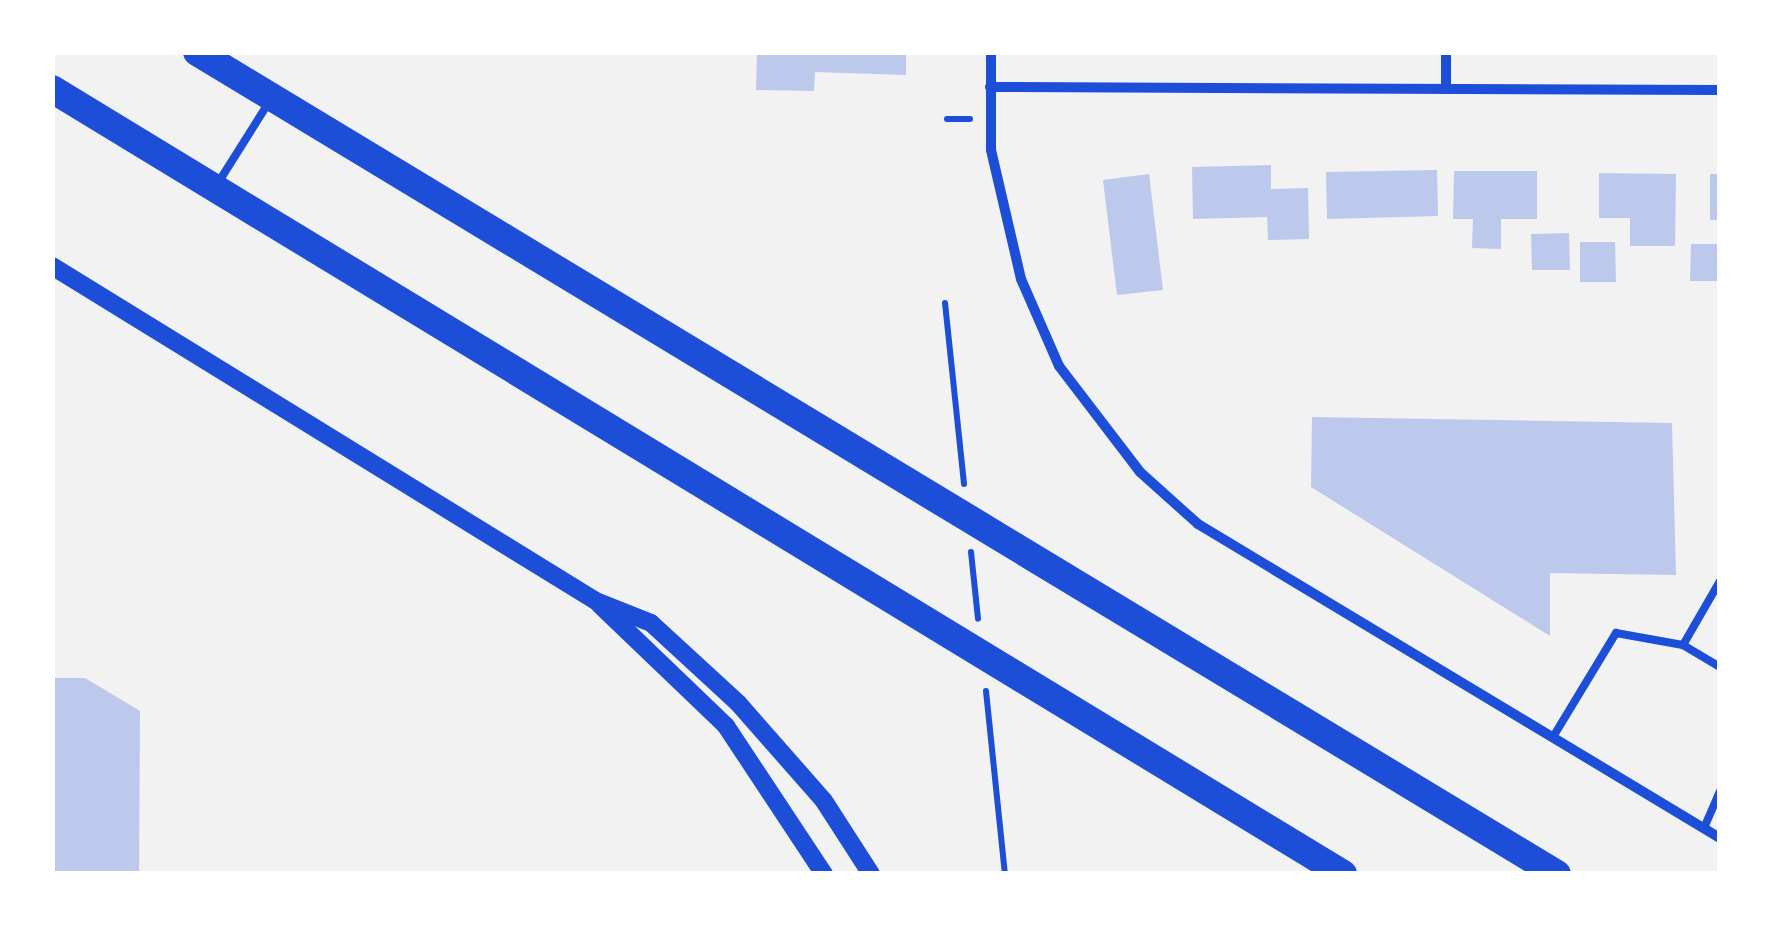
<!DOCTYPE html>
<html>
<head>
<meta charset="utf-8">
<style>
	body { margin:0 }
	#map { position:relative; width:1772px; height:926px; overflow:hidden; background:#f2f2f2; font-family:Georgia,serif }
	div>[style] { position:absolute }
	.building>* { inset:0; background:#bdc9ec }
	.path>* { height:6px; margin:-3px; padding:0 3px; transform-origin:3px; border-radius:3px; background:#1d4ed8 }
	.service>* { height:8px; margin:-4px; padding:0 4px; transform-origin:4px; border-radius:4px; background:#1d4ed8 }
	.minor>* { height:10px; margin:-5px; padding:0 5px; transform-origin:5px; border-radius:5px; background:#1d4ed8 }
	.tertiary>* { height:18px; margin:-9px; padding:0 9px; transform-origin:9px; border-radius:9px; background:#1d4ed8 }
	.motorway>* { height:28px; margin:-14px; padding:0 14px; transform-origin:14px; border-radius:14px; background:#1d4ed8 }
	span { translate:-50% -50%; white-space:nowrap; text-align:center; line-height:1.15; -webkit-text-stroke:9px #fff; paint-order:stroke }
	.frame { position:absolute; inset:0; border:55px solid #fff; pointer-events:none }
</style>
</head>
<body>
<div id="map">
	<div class="building">
		<div style="clip-path:polygon(757px 52px,906px 52px,906px 75px,815px 72px,814px 91px,756px 90px)"></div>
		<div style="clip-path:polygon(1271px 165px,1271px 189px,1308px 188px,1309px 239px,1268px 240px,1267px 217px,1193px 219px,1192px 167px)"></div>
		<div style="clip-path:polygon(1437px 170px,1438px 216px,1327px 219px,1326px 172px)"></div>
		<div style="clip-path:polygon(1454px 171px,1537px 171px,1537px 219px,1501px 219px,1501px 249px,1472px 248px,1473px 219px,1453px 219px)"></div>
		<div style="clip-path:polygon(1599px 173px,1676px 174px,1675px 246px,1630px 246px,1630px 218px,1599px 218px)"></div>
		<div style="clip-path:polygon(1149px 174px,1163px 290px,1117px 295px,1103px 180px)"></div>
		<div style="clip-path:polygon(1710px 174px,1720px 174px,1720px 220px,1710px 220px)"></div>
		<div style="clip-path:polygon(1569px 233px,1570px 270px,1532px 270px,1531px 234px)"></div>
		<div style="clip-path:polygon(1580px 242px,1615px 242px,1616px 282px,1580px 282px)"></div>
		<div style="clip-path:polygon(1691px 244px,1720px 244px,1720px 281px,1690px 281px)"></div>
		<div style="clip-path:polygon(1312px 417px,1672px 423px,1676px 575px,1550px 573px,1550px 636px,1311px 487px)"></div>
		<div style="clip-path:polygon(52px 678px,85px 678px,140px 711px,139px 874px,52px 874px)"></div>
	</div>
	<div class="path">
		<div style="left:947px;top:119px;width:23px"></div>
		<div style="left:945px;top:303px;width:182px;rotate:84deg"></div>
		<div style="left:971px;top:552px;width:67px;rotate:84deg"></div>
		<div style="left:986px;top:691px;width:184px;rotate:84.1deg"></div>
	</div>
	<div class="service">
		<div style="left:218px;top:183px;width:96px;rotate:-57.8deg"></div>
		<div style="left:1683px;top:645px;width:43px;rotate:30.7deg"></div>
		<div style="left:1553px;top:737px;width:122px;rotate:-58.8deg"></div>
		<div style="left:1616px;top:633px;width:68px;rotate:10.2deg"></div>
		<div style="left:1683px;top:645px;width:74px;rotate:-60deg"></div>
		<div style="left:1704px;top:828px;width:40px;rotate:-66.6deg"></div>
	</div>
	<div class="minor">
		<div style="left:991px;top:52px;width:98px;rotate:90deg"></div>
		<div style="left:991px;top:150px;width:132px;rotate:76.9deg"></div>
		<div style="left:1021px;top:279px;width:95px;rotate:66.4deg"></div>
		<div style="left:1059px;top:366px;width:133px;rotate:52.6deg"></div>
		<div style="left:1140px;top:472px;width:78px;rotate:41.9deg"></div>
		<div style="left:1198px;top:524px;width:609px;rotate:31.03deg"></div>
		<div style="left:1446px;top:52px;width:37px;rotate:90deg"></div>
		<div style="left:990px;top:87px;width:730px;rotate:0.24deg"></div>
	</div>
	<div class="tertiary">
		<div style="left:52px;top:266px;width:639px;rotate:31.63deg"></div>
		<div style="left:596px;top:601px;width:59px;rotate:21.8deg"></div>
		<div style="left:651px;top:623px;width:118px;rotate:42.6deg"></div>
		<div style="left:738px;top:703px;width:130px;rotate:48.7deg"></div>
		<div style="left:824px;top:801px;width:87px;rotate:57.2deg"></div>
		<div style="left:600px;top:605px;width:175px;rotate:43.8deg"></div>
		<div style="left:726px;top:726px;width:178px;rotate:56.5deg"></div>
	</div>
	<div class="motorway">
		<div style="left:197px;top:52px;width:1589px;rotate:31.15deg"></div>
		<div style="left:52px;top:89px;width:1511px;rotate:31.3deg"></div>
	</div>
	<div class="frame"></div>
</div>
</body>
</html>
